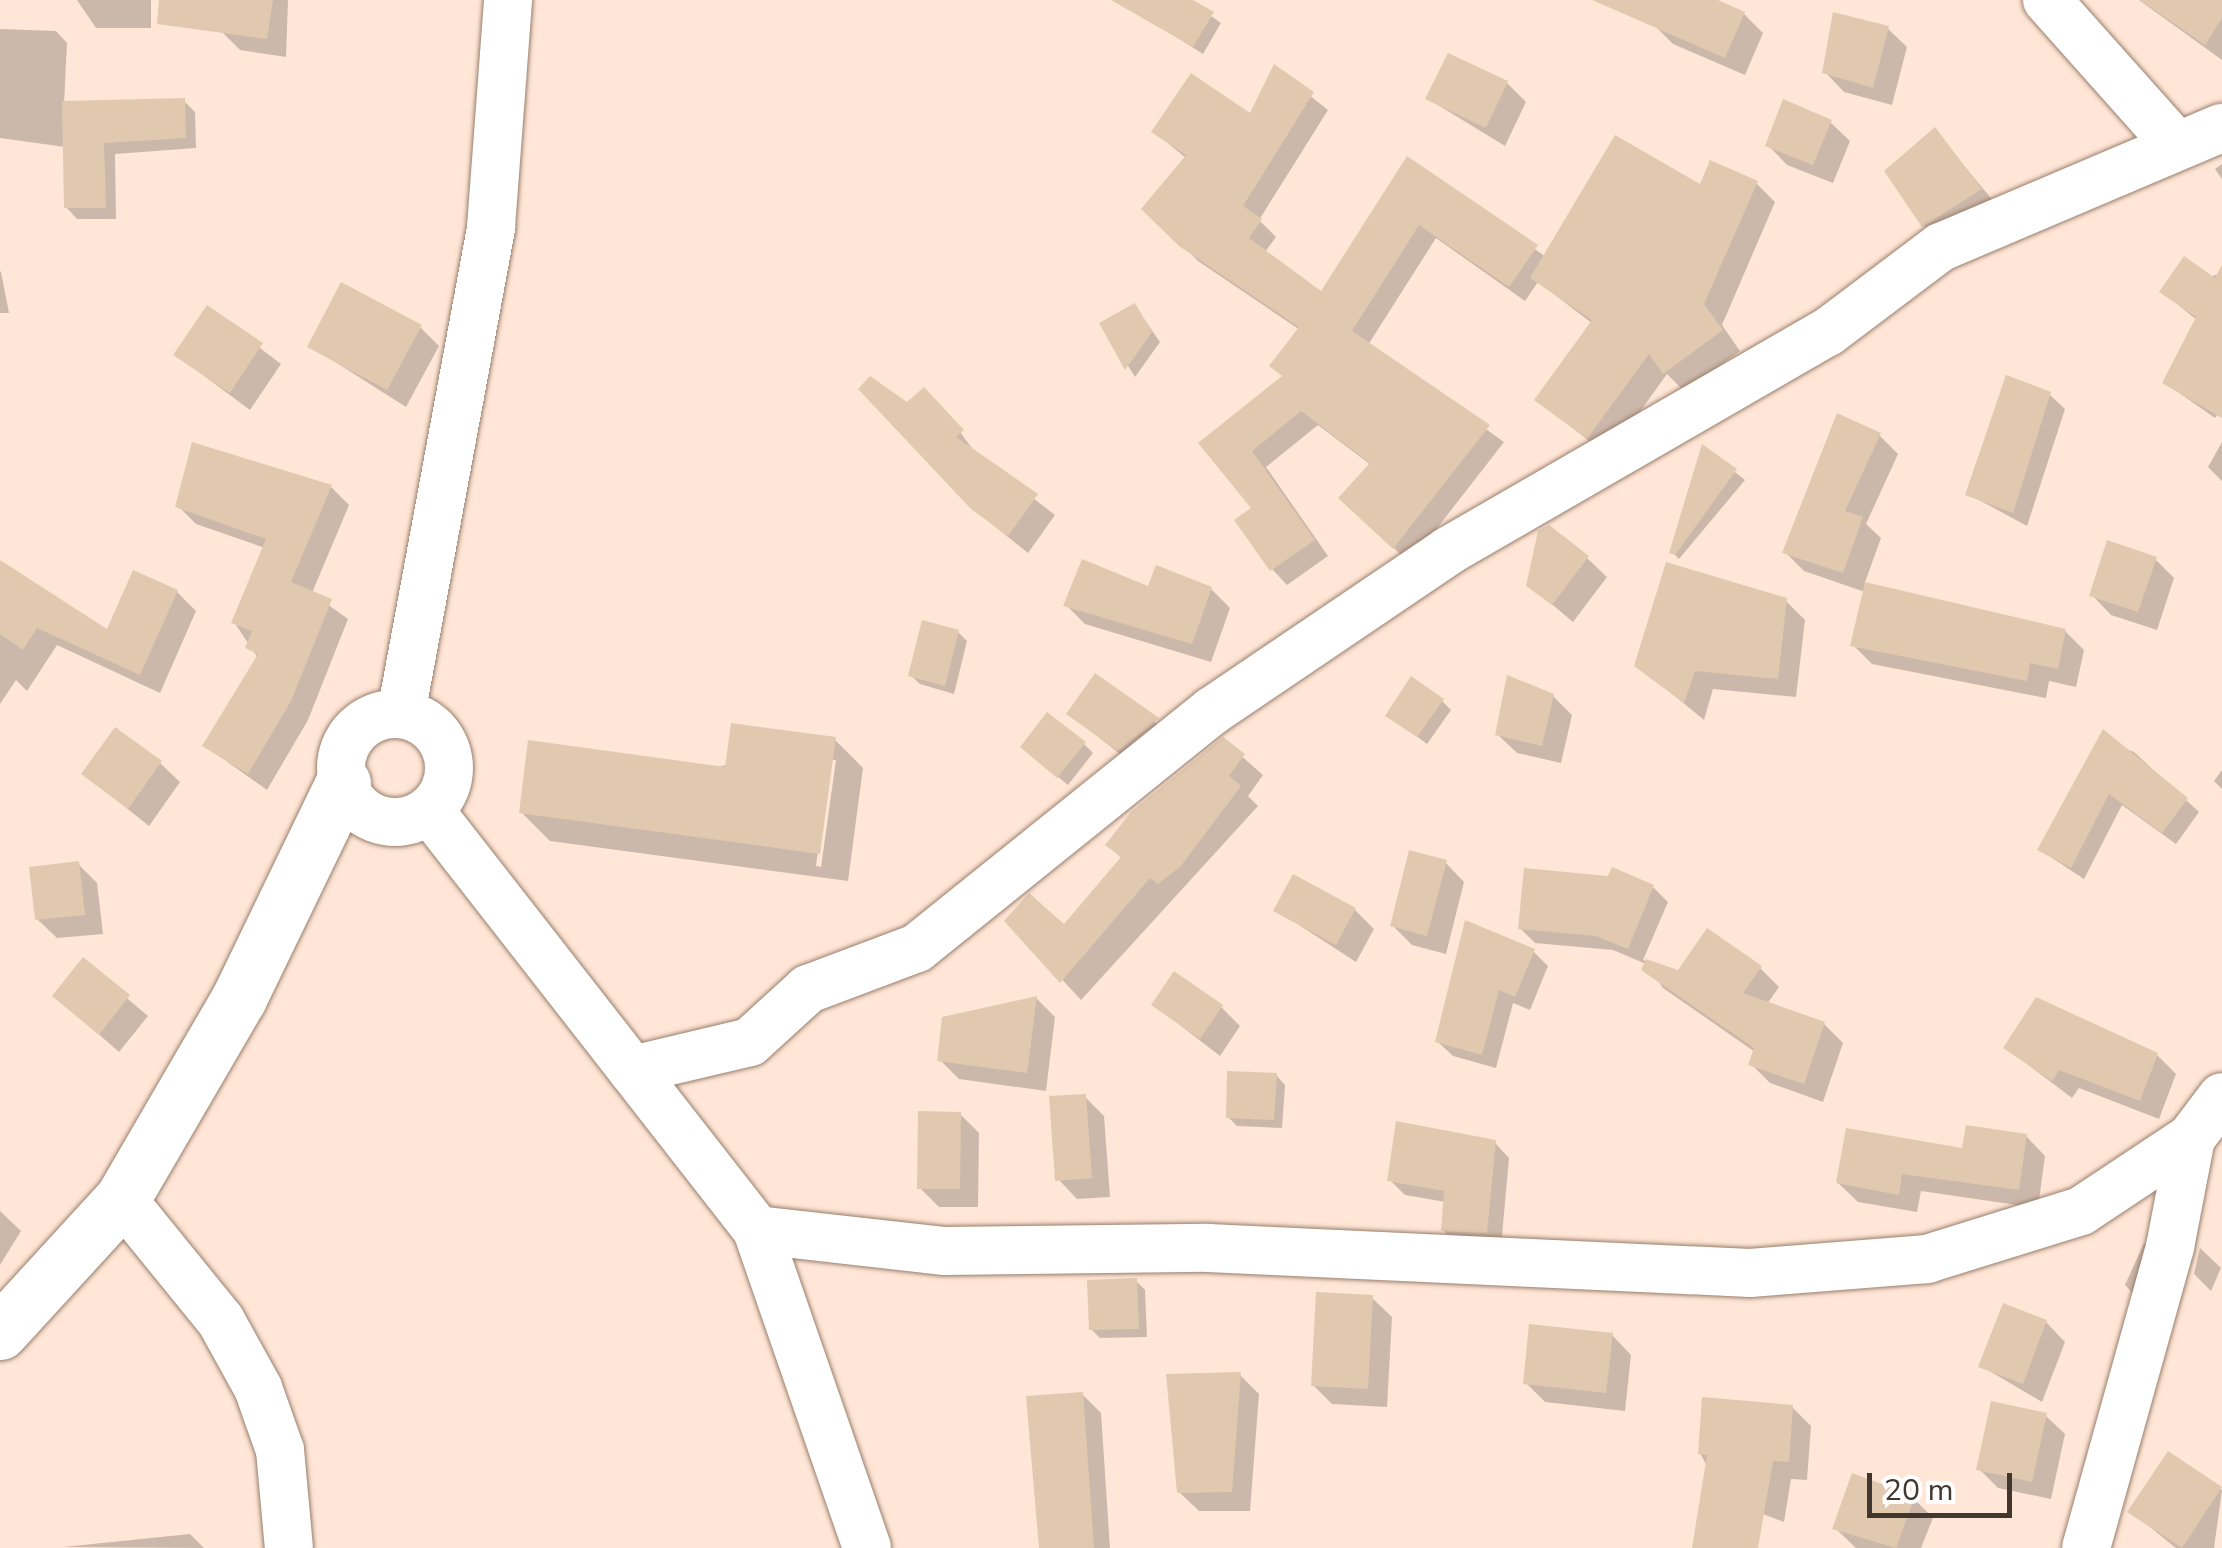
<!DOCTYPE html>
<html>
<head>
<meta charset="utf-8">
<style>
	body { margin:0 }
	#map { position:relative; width:2222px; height:1548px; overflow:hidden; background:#ffe6d6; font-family:"Nunito Sans",sans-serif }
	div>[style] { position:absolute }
	.shadow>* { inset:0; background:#0003 }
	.building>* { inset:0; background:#e1c9b0 }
	.roads { filter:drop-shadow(0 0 2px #997e6b) drop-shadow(0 0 2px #997e6b) }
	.minor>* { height:48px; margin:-24px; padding:0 24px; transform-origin:24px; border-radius:24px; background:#fff }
	.minor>.ring { margin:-24px; padding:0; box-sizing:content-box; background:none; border:48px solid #fff; border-radius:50% }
	.tertiary>* { height:55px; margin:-27.5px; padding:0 27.5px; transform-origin:27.5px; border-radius:27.5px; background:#fff }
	span { translate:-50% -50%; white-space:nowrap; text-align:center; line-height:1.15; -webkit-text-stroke:8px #fff; paint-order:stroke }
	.scale { position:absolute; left:1867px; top:1473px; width:145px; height:45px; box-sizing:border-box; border:5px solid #42372f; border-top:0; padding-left:12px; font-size:30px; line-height:35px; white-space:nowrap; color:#42372f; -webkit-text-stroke:8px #fff; paint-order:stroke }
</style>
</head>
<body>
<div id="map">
	<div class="shadow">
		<div style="clip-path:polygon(77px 0,151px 0,151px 28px,96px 28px)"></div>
		<div style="clip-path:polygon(225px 0,288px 0,286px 57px,240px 50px,221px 31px)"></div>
		<div style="clip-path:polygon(1156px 0,1188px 0,1221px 23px,1203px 54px,1146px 18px)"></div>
		<div style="clip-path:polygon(1664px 0,1712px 0,1744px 14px,1763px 33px,1745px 75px,1673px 44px,1654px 25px)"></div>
		<div style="clip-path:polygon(2139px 0,2222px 0,2222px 60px)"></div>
		<div style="clip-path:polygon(1887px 28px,1907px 47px,1892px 105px,1844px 92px,1825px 72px)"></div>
		<div style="clip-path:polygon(0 29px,56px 31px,67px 43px,64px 104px,184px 101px,195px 112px,196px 148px,115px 154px,116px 219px,77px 219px,66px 207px,65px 147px,0 138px)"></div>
		<div style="clip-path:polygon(1275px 68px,1328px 110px,1259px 220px,1276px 237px,1265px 252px,1321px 295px,1408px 159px,1546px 257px,1701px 188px,1756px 183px,1775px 202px,1722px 325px,1740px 351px,1684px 391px,1667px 374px,1608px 456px,1537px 400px,1593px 324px,1538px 282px,1525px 301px,1436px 238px,1368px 345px,1504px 442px,1410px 563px,1357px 514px,1371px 465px,1318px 425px,1266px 467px,1328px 556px,1287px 585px,1272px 569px,1254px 508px,1201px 443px,1284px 378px,1300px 330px,1198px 261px,1145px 208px,1186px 158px,1154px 132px,1251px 117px)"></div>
		<div style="clip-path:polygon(1507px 83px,1526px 102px,1505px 146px,1428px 99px)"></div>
		<div style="clip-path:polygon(1830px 122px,1850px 141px,1833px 183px,1787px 165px,1768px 145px)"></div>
		<div style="clip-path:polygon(1935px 131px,2000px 209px,1943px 245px,1924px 226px)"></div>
		<div style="clip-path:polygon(2222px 164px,2222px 179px,2215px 169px)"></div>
		<div style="clip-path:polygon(0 271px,1px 272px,9px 313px,0 313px)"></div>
		<div style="clip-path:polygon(2222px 273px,2222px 407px,2215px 418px,2165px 383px,2197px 320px,2162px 292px)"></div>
		<div style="clip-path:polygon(1135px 306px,1160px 342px,1135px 377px,1102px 324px)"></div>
		<div style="clip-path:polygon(207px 308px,281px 364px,250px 410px,176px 355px)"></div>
		<div style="clip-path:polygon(420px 327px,439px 346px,406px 407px,310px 346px)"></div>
		<div style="clip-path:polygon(2050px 395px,2065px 409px,2027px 526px,1968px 494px)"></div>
		<div style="clip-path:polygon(907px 405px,943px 409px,977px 455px,1055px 515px,1028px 553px,972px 508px)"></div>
		<div style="clip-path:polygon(1879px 435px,1898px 454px,1866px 524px,1881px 538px,1864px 585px,2065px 631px,2084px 650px,2076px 687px,2049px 681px,2046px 698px,1872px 664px,1853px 645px,1865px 592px,1804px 571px,1785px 552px)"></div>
		<div style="clip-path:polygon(2222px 442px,2222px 481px,2208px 467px)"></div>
		<div style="clip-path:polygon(1704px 448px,1745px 480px,1679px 559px,1672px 552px)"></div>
		<div style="clip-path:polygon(331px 487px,349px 505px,312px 593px,348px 619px,308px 720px,267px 790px,205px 746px,258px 658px,234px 622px,265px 548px,196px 524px,178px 506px)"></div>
		<div style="clip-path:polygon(1587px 558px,1607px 577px,1573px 622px,1529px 585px)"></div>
		<div style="clip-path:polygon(2155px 559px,2174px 578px,2157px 630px,2111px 615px,2092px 595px)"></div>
		<div style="clip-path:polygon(0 576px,108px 633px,177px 592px,196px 611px,160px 693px,57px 645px,27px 691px,16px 680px,0 704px)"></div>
		<div style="clip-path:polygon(1211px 589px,1230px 608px,1211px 662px,1085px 624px,1066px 605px)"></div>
		<div style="clip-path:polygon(1785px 600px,1805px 620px,1796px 697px,1713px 689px,1704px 720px,1637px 665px)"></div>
		<div style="clip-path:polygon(958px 632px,967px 641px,954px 694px,920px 684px,910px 675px)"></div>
		<div style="clip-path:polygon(1096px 676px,1176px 739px,1139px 769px,1069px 714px)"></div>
		<div style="clip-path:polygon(1553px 696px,1572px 715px,1561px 763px,1517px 753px,1497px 734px)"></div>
		<div style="clip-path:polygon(1442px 701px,1451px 710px,1427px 744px,1388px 715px)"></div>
		<div style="clip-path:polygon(2100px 739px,2134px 752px,2199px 812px,2176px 844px,2122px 805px,2084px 879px,2040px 850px)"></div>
		<div style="clip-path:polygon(evenodd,835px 740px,863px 768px,848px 881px,550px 841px,521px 812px,835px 740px,830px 760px,836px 760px,821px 867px,816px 866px,830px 760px)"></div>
		<div style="clip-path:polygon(1223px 740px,1263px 775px,1248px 796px,1258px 806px,1081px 1000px,1008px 921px,1065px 927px,1122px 859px,1109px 845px)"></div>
		<div style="clip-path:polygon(1084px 744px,1093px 753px,1068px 785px,1032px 756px)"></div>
		<div style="clip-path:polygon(160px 763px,180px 782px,149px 826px,84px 774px)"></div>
		<div style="clip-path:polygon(2222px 770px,2222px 789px,2214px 781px)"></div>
		<div style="clip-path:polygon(1445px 862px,1464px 882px,1446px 954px,1412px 945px,1393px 926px)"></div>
		<div style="clip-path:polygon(78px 864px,97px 883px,103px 934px,57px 938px,37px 919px)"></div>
		<div style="clip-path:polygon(1653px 887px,1668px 902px,1643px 960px,1679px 973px,1760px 968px,1779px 987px,1767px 1004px,1824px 1024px,1843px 1043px,1823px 1102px,1770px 1083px,1751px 1064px,1755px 1052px,1663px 988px,1646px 964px,1613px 950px,1535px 943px,1520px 928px)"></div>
		<div style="clip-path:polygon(1276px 910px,1355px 910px,1374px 929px,1356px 962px)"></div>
		<div style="clip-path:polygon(1533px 951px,1548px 966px,1530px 1010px,1513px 1003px,1496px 1068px,1453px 1056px,1438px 1042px)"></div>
		<div style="clip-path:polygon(83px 961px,148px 1016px,119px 1052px,55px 996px)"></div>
		<div style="clip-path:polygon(1036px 998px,1055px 1017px,1046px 1091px,959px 1079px,940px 1060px)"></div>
		<div style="clip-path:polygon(1154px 1005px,1221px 1007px,1240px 1026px,1220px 1056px)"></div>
		<div style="clip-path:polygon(2006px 1048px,2157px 1055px,2176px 1074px,2159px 1119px,2079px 1088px,2072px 1098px)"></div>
		<div style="clip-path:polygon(1276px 1075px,1285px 1085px,1282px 1128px,1237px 1126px,1228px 1117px)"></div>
		<div style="clip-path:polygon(1085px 1097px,1104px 1116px,1110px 1197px,1077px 1199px,1058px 1179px)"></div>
		<div style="clip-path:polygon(960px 1114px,979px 1133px,978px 1207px,939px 1207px,920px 1188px)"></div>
		<div style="clip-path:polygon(2026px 1136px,2045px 1156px,2038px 1208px,1921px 1191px,1917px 1212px,1858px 1202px,1838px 1183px)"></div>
		<div style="clip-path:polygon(1495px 1143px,1509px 1158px,1501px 1247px,1458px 1245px,1443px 1230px,1446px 1202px,1405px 1195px,1390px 1180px)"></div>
		<div style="clip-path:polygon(0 1211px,21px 1231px,0 1265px)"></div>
		<div style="clip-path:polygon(2144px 1243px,2162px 1260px,2144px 1305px,2125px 1285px)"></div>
		<div style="clip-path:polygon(2200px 1248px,2221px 1268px,2211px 1291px,2194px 1274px)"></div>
		<div style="clip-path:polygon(1136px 1281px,1145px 1290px,1147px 1337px,1100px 1338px,1091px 1329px)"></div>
		<div style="clip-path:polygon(1372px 1298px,1392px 1317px,1387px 1407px,1332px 1404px,1313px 1385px)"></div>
		<div style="clip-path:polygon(2046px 1322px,2065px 1342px,2042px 1402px,1981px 1366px)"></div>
		<div style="clip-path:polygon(1612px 1335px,1631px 1355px,1625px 1411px,1545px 1402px,1526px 1383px)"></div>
		<div style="clip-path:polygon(1240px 1375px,1259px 1394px,1250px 1511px,1199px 1511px,1179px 1492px)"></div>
		<div style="clip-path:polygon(1082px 1394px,1101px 1413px,1110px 1548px,1041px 1548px)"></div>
		<div style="clip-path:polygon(1792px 1407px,1811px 1426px,1807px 1480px,1791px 1479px,1784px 1522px,1725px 1500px,1700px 1453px)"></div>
		<div style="clip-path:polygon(2045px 1415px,2065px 1434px,2051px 1499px,1998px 1488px,1979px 1469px)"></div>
		<div style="clip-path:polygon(2169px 1454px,2222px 1490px,2214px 1548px,2176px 1548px,2130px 1511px)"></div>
		<div style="clip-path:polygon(1913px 1498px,1933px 1518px,1921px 1548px,1856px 1548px,1835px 1528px)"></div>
		<div style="clip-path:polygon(190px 1534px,204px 1548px,63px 1547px)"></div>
	</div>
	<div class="building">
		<div style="clip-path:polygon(159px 0,273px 0,267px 39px,157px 24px)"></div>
		<div style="clip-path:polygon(1111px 0,1193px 0,1214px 12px,1193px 47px)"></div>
		<div style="clip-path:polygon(1592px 0,1718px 0,1745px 12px,1725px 58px)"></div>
		<div style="clip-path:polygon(2140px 0,2222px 0,2222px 18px,2205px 45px)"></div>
		<div style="clip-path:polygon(1833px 12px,1889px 26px,1873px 88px,1822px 73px)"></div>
		<div style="clip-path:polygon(1448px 53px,1508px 81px,1486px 128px,1425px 99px)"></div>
		<div style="clip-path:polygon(1274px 64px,1314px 92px,1243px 206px,1262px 219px,1249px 238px,1321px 291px,1407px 156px,1538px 245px,1509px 287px,1419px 225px,1352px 331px,1490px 425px,1393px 549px,1338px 498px,1370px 463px,1301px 411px,1252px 451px,1315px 540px,1270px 571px,1234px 520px,1251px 508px,1198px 443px,1282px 376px,1269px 366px,1299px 327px,1179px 246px,1141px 209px,1186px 155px,1151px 132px,1191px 73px,1250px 113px)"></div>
		<div style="clip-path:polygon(185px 98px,186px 138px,104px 143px,106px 208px,64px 208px,62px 101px)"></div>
		<div style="clip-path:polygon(1783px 99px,1832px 120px,1813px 165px,1765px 146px)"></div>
		<div style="clip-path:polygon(1935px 127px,1982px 189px,1922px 227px,1884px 171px)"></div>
		<div style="clip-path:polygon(1615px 135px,1700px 184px,1710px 160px,1758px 181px,1704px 304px,1723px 330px,1663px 374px,1649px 354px,1587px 439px,1534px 400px,1592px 320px,1530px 278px)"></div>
		<div style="clip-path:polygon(2184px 256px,2215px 278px,2222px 265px,2222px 418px,2162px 383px,2196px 317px,2159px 292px)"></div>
		<div style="clip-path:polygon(341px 282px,422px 325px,387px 390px,307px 347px)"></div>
		<div style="clip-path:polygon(1135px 303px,1152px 332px,1125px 370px,1099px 323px)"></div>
		<div style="clip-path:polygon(207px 305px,263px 343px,230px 393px,173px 355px)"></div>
		<div style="clip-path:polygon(2006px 375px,2051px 392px,2013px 513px,1965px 495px)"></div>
		<div style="clip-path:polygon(870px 376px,907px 402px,924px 387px,964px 430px,956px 437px,1038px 494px,1008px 536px,971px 509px,858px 389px)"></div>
		<div style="clip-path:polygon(1837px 413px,1881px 433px,1845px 511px,1863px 517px,1843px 573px,1782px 553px)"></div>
		<div style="clip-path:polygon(192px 442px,332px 485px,291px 582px,332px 599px,291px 701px,248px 774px,202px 746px,258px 654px,245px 648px,252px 631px,231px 623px,266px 539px,175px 507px)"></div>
		<div style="clip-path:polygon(1702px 444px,1737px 469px,1675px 555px,1669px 553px)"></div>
		<div style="clip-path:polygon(1549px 525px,1589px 556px,1552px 605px,1526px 586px,1538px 531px)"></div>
		<div style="clip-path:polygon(2107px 540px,2157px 557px,2138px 612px,2089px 596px)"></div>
		<div style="clip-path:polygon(1082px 559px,1148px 586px,1156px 565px,1212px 587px,1192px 644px,1063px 606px)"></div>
		<div style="clip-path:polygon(0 560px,107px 629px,133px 570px,178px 590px,140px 675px,37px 628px,23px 650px,0 634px)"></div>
		<div style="clip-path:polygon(1666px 562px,1787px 598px,1778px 679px,1695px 671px,1684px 703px,1634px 666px)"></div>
		<div style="clip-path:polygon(1865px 582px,2066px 629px,2058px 669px,2030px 663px,2027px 681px,1850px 646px)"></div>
		<div style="clip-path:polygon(922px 620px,959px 630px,945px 686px,908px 676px)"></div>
		<div style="clip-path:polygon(1095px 673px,1159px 718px,1118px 751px,1066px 714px)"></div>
		<div style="clip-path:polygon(1507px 675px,1554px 694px,1542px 746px,1495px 735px)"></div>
		<div style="clip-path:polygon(1411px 676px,1444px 699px,1417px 737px,1385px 716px)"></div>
		<div style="clip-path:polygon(1047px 712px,1086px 742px,1057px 778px,1020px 747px)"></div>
		<div style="clip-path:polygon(731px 723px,836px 737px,820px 854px,519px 813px,528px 740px,725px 767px)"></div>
		<div style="clip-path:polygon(115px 727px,162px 761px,128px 809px,81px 774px)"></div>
		<div style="clip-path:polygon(2103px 729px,2188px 798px,2162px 833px,2109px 794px,2071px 868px,2037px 850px)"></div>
		<div style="clip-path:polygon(1223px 737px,1245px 754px,1229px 776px,1241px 786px,1180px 867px,1158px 884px,1150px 878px,1060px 983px,1004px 921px,1029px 893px,1064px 924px,1121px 857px,1105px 845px,1131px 812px)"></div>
		<div style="clip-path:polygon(1409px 850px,1447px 860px,1427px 936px,1390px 926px)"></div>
		<div style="clip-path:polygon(79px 861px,85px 915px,35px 920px,29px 867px)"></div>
		<div style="clip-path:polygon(1612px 867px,1654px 885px,1628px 949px,1596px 936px,1518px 929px,1524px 868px,1608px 876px)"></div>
		<div style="clip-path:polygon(1293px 874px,1356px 908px,1336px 945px,1273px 911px)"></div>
		<div style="clip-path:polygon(1465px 920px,1535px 949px,1515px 997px,1499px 990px,1482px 1055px,1435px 1042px)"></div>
		<div style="clip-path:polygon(1707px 928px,1762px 966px,1743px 993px,1825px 1022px,1804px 1084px,1748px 1065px,1754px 1048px,1641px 970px,1646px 959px,1678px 970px)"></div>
		<div style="clip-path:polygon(83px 957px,130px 995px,99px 1035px,52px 996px)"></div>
		<div style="clip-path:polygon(1174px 971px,1223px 1005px,1200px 1039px,1151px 1005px)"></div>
		<div style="clip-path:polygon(1037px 996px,1027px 1073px,937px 1061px,942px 1017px)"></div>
		<div style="clip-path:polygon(2036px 997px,2158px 1053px,2140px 1101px,2059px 1070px,2052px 1081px,2003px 1048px)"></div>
		<div style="clip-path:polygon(1227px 1071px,1277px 1073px,1274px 1120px,1226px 1118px)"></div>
		<div style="clip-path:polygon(1086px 1094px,1092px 1178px,1055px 1181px,1049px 1096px)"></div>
		<div style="clip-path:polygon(918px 1111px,961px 1112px,960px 1189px,917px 1189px)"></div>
		<div style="clip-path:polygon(1396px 1121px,1496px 1140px,1487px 1233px,1441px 1231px,1444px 1191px,1387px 1181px)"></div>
		<div style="clip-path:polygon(1966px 1125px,2027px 1134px,2019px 1190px,1902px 1174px,1899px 1195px,1836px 1183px,1846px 1128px,1962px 1148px)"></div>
		<div style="clip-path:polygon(1137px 1278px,1139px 1329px,1089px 1330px,1087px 1280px)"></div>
		<div style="clip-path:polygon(1316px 1292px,1373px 1295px,1368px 1389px,1311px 1386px)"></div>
		<div style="clip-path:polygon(2003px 1303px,2047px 1320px,2023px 1384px,1978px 1367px)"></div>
		<div style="clip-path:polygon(1529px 1324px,1613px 1333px,1606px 1393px,1523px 1384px)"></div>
		<div style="clip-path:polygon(1241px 1372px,1232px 1492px,1177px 1493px,1166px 1374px)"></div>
		<div style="clip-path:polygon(1083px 1392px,1094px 1548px,1039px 1548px,1026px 1396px)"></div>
		<div style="clip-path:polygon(1702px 1397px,1793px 1405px,1789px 1462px,1773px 1461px,1758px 1548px,1692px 1548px,1707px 1455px,1698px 1454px)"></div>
		<div style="clip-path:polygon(1991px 1401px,2047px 1413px,2032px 1482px,1976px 1470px)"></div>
		<div style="clip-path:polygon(2168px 1451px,2222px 1487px,2182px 1548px,2127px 1512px)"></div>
		<div style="clip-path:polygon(1852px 1473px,1915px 1496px,1896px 1548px,1832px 1529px)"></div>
	</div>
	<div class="roads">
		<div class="minor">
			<div style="left:2047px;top:0;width:194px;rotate:48.3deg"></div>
			<div style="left:401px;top:714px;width:495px;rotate:-79.5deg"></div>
			<div style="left:491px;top:227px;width:228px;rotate:-85.7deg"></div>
			<div class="ring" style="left:341px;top:714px;width:60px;height:60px"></div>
			<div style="left:430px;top:811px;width:531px;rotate:52.03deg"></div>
			<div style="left:757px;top:1230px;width:336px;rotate:70.9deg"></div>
			<div style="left:632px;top:1070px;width:121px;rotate:-13.3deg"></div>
			<div style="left:750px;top:1042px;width:79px;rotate:-42.4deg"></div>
			<div style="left:808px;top:989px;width:116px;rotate:-20.6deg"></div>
			<div style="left:917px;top:948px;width:378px;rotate:-38.8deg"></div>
			<div style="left:1212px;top:711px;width:285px;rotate:-34.1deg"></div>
			<div style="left:1448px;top:551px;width:439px;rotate:-30deg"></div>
			<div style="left:1828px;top:332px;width:141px;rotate:-37deg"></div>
			<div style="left:1941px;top:247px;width:305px;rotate:-23deg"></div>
			<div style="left:122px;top:1199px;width:157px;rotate:50.9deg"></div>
			<div style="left:221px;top:1321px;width:77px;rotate:61.1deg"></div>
			<div style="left:258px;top:1388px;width:66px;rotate:70.5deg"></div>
			<div style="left:280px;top:1450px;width:98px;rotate:84.8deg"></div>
			<div style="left:757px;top:1230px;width:189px;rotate:6.4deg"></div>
			<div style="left:945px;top:1251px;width:263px;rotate:-0.7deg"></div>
			<div style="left:1208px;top:1248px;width:543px;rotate:2.64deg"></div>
			<div style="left:1750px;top:1273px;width:178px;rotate:-4.5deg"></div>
			<div style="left:1927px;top:1259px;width:161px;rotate:-17.3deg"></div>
			<div style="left:2081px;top:1211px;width:132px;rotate:-33.6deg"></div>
			<div style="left:2191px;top:1138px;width:51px;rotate:-52.9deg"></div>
			<div style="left:2086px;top:1548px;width:313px;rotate:-74.4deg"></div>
			<div style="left:2170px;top:1247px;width:111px;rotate:-79.1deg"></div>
		</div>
		<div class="tertiary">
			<div style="left:0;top:1332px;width:180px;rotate:-47.5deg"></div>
			<div style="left:122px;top:1199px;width:233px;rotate:-59.8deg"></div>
			<div style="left:239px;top:998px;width:239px;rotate:-64.2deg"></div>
		</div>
	</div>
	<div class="scale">20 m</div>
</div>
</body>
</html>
